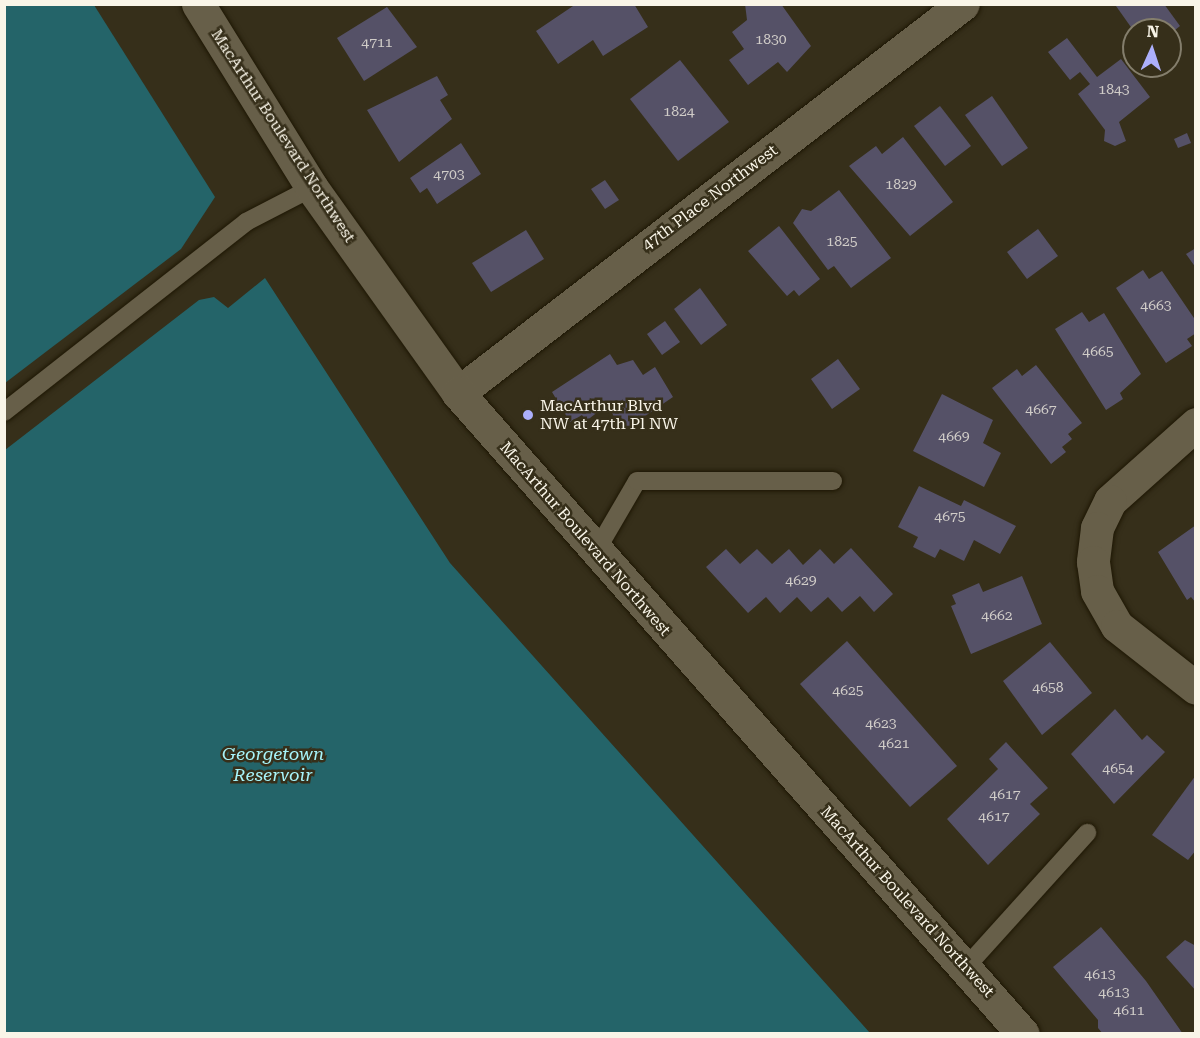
<!DOCTYPE html>
<html>
<head>
<meta charset="utf-8">
<style>
	body { margin:0 }
	#map { position:relative; width:1200px; height:1038px; overflow:hidden; background:#362f1a; font-family:"Roboto Serif",serif }
	div>[style] { position:absolute }
	.water>* { inset:0; background:#246469 }
	.building>* { inset:0; background:#555167 }
	.roads { filter:drop-shadow(0 0 2px #1e1704) drop-shadow(0 0 2px #1e1704) }
	.lane>* { height:18px; margin:-9px; padding:0 9px; transform-origin:9px; border-radius:9px; background:#675f49 }
	.street>* { height:33px; margin:-16.5px; padding:0 16.5px; transform-origin:16.5px; border-radius:16.5px; background:#675f49 }
	.secondary>* { height:33px; margin:-16.5px; padding:0 16.5px; transform-origin:16.5px; border-radius:16.5px; background:#675f49 }
	.dots>* { width:16px; height:16px; translate:-50% -50%; box-sizing:border-box; border:3px solid #362f1a; border-radius:50% }
	span { translate:-50% -50%; white-space:nowrap; text-align:center; line-height:1.15; -webkit-text-stroke:5px #362f1a; paint-order:stroke }
	.number-label { font-size:14px; color:#d0ccc8 }
	.number-label span { -webkit-text-stroke-width:0 }
	.street-label { font-size:16px; color:#f9f5e8 }
	.poi-label { font-size:16px; color:#f9f5e8 }
	.left { translate:0 -50%; text-align:left }
	.water-label { font-size:18px; color:#a7f4fa; font-style:italic }
	.frame { position:absolute; inset:0; border:6px solid #f9f5e8; pointer-events:none }
	.north { position:absolute; left:1122px; top:18px; width:60px; height:60px; box-sizing:border-box; background:#362f1a; border:2px solid #847e6c; border-radius:50%; rotate:3deg; font-size:16px; font-weight:700; line-height:24px; text-align:center; color:#f9f5e8 }
	.north::after { content:''; display:block; margin:auto; width:21px; height:27px; background:#acaffb; clip-path:polygon(50% 0,100% 100%,50% 72%,0 100%) }
</style>
</head>
<body>
<div id="map">
	<div class="water">
		<div style="clip-path:polygon(4px 5px,94px 5px,215px 197px,181px 249px,5px 383px)"></div>
		<div style="clip-path:polygon(265px 278px,450px 563px,870px 1033px,5px 1033px,5px 450px,199px 300px,214px 297px,228px 308px)"></div>
	</div>
	<div class="building">
		<div style="clip-path:polygon(576px 4px,634px 4px,648px 27px,603px 56px,593px 40px,558px 64px,536px 31px)"></div>
		<div style="clip-path:polygon(745px 4px,781px 4px,811px 46px,787px 72px,778px 62px,748px 85px,729px 60px,744px 49px,732px 32px,747px 20px)"></div>
		<div style="clip-path:polygon(1164px 4px,1180px 26px,1170px 34px,1133px 30px,1116px 6px)"></div>
		<div style="clip-path:polygon(387px 7px,417px 47px,364px 81px,337px 38px)"></div>
		<div style="clip-path:polygon(1067px 38px,1097px 77px,1121px 59px,1150px 97px,1119px 122px,1126px 141px,1115px 146px,1104px 141px,1105px 130px,1078px 94px,1090px 84px,1080px 72px,1070px 80px,1048px 52px)"></div>
		<div style="clip-path:polygon(680px 60px,729px 122px,678px 161px,630px 99px)"></div>
		<div style="clip-path:polygon(437px 76px,448px 95px,440px 100px,452px 119px,399px 162px,367px 110px)"></div>
		<div style="clip-path:polygon(992px 96px,1028px 148px,1002px 166px,965px 115px)"></div>
		<div style="clip-path:polygon(940px 106px,971px 146px,945px 166px,914px 126px)"></div>
		<div style="clip-path:polygon(1187px 133px,1191px 143px,1178px 148px,1174px 139px)"></div>
		<div style="clip-path:polygon(903px 137px,953px 202px,910px 236px,849px 166px,876px 146px,882px 154px)"></div>
		<div style="clip-path:polygon(461px 143px,481px 174px,437px 204px,427px 188px,420px 193px,410px 178px)"></div>
		<div style="clip-path:polygon(605px 180px,619px 200px,605px 209px,591px 189px)"></div>
		<div style="clip-path:polygon(839px 190px,891px 258px,851px 288px,834px 266px,828px 270px,793px 223px,802px 209px,811px 211px)"></div>
		<div style="clip-path:polygon(779px 226px,820px 279px,799px 296px,794px 290px,787px 296px,748px 251px)"></div>
		<div style="clip-path:polygon(1038px 229px,1058px 256px,1027px 279px,1007px 252px)"></div>
		<div style="clip-path:polygon(526px 230px,544px 259px,491px 292px,472px 263px)"></div>
		<div style="clip-path:polygon(1196px 248px,1196px 268px,1186px 254px)"></div>
		<div style="clip-path:polygon(1143px 270px,1149px 279px,1162px 271px,1196px 321px,1196px 333px,1187px 339px,1192px 346px,1166px 363px,1116px 288px)"></div>
		<div style="clip-path:polygon(700px 288px,727px 325px,701px 345px,674px 309px)"></div>
		<div style="clip-path:polygon(1082px 312px,1089px 322px,1104px 313px,1141px 374px,1120px 393px,1123px 399px,1106px 410px,1055px 329px)"></div>
		<div style="clip-path:polygon(665px 321px,680px 342px,662px 355px,647px 334px)"></div>
		<div style="clip-path:polygon(610px 354px,617px 365px,633px 360px,643px 375px,655px 367px,673px 397px,623px 431px,607px 405px,586px 421px,582px 415px,570px 422px,552px 392px)"></div>
		<div style="clip-path:polygon(838px 359px,860px 389px,832px 409px,811px 379px)"></div>
		<div style="clip-path:polygon(1036px 365px,1082px 423px,1068px 434px,1072px 439px,1062px 447px,1066px 452px,1051px 464px,992px 388px,1017px 369px,1022px 376px)"></div>
		<div style="clip-path:polygon(942px 394px,993px 420px,983px 443px,1001px 453px,984px 487px,913px 451px)"></div>
		<div style="clip-path:polygon(919px 486px,961px 506px,964px 500px,1016px 526px,1000px 554px,974px 540px,964px 561px,940px 549px,935px 558px,913px 547px,918px 537px,898px 527px)"></div>
		<div style="clip-path:polygon(1196px 525px,1196px 603px,1191px 597px,1187px 600px,1158px 552px)"></div>
		<div style="clip-path:polygon(851px 548px,893px 594px,874px 612px,860px 596px,842px 612px,828px 597px,811px 612px,797px 597px,780px 613px,766px 597px,748px 613px,706px 567px,726px 549px,740px 564px,757px 549px,772px 564px,789px 549px,803px 565px,820px 549px,834px 564px)"></div>
		<div style="clip-path:polygon(1022px 576px,1042px 624px,971px 654px,951px 606px,956px 604px,952px 595px,979px 583px,983px 592px)"></div>
		<div style="clip-path:polygon(847px 641px,957px 766px,910px 807px,800px 684px)"></div>
		<div style="clip-path:polygon(1050px 642px,1092px 693px,1042px 735px,1003px 681px)"></div>
		<div style="clip-path:polygon(1115px 709px,1142px 740px,1147px 735px,1165px 752px,1114px 804px,1071px 754px)"></div>
		<div style="clip-path:polygon(1006px 742px,1048px 788px,1030px 804px,1040px 814px,988px 865px,947px 819px,998px 769px,989px 759px)"></div>
		<div style="clip-path:polygon(1196px 775px,1196px 850px,1188px 860px,1152px 835px)"></div>
		<div style="clip-path:polygon(1101px 927px,1146px 981px,1183px 1034px,1103px 1034px,1098px 1028px,1098px 1020px,1053px 967px)"></div>
		<div style="clip-path:polygon(1185px 940px,1196px 946px,1196px 991px,1166px 957px)"></div>
	</div>
	<div class="roads">
		<div class="lane">
			<div style="left:4px;top:412px;width:308px;rotate:-38.1deg"></div>
			<div style="left:246px;top:222px;width:74px;rotate:-27.3deg"></div>
			<div style="left:595px;top:553px;width:83px;rotate:-59.7deg"></div>
			<div style="left:637px;top:481px;width:196px"></div>
			<div style="left:966px;top:967px;width:181px;rotate:-47.9deg"></div>
		</div>
		<div class="street">
			<div style="left:458px;top:393px;width:637px;rotate:-37.61deg"></div>
			<div style="left:1196px;top:424px;width:115px;rotate:138.2deg"></div>
			<div style="left:1110px;top:501px;width:30px;rotate:116deg"></div>
			<div style="left:1097px;top:528px;width:34px;rotate:97deg"></div>
			<div style="left:1093px;top:562px;width:29px;rotate:82deg"></div>
			<div style="left:1097px;top:591px;width:40px;rotate:60.3deg"></div>
			<div style="left:1117px;top:626px;width:100px;rotate:38.1deg"></div>
		</div>
		<div class="secondary">
			<div style="left:198px;top:4px;width:216px;rotate:58.2deg"></div>
			<div style="left:312px;top:188px;width:252px;rotate:54.5deg"></div>
			<div style="left:458px;top:393px;width:854px;rotate:48.61deg"></div>
		</div>
	</div>
	<div class="dots">
		<div style="left:528px;top:415px;background:#acaffb"></div>
	</div>
	<div class="number-label">
		<span style="left:771px;top:39px">1830</span>
		<span style="left:377px;top:42px">4711</span>
		<span style="left:1114px;top:89px">1843</span>
		<span style="left:679px;top:111px">1824</span>
		<span style="left:449px;top:174px">4703</span>
		<span style="left:901px;top:184px">1829</span>
		<span style="left:842px;top:241px">1825</span>
		<span style="left:1156px;top:305px">4663</span>
		<span style="left:1098px;top:351px">4665</span>
		<span style="left:1041px;top:409px">4667</span>
		<span style="left:954px;top:436px">4669</span>
		<span style="left:950px;top:516px">4675</span>
		<span style="left:801px;top:580px">4629</span>
		<span style="left:997px;top:615px">4662</span>
		<span style="left:1048px;top:687px">4658</span>
		<span style="left:848px;top:690px">4625</span>
		<span style="left:881px;top:723px">4623</span>
		<span style="left:894px;top:743px">4621</span>
		<span style="left:1118px;top:768px">4654</span>
		<span style="left:1005px;top:794px">4617</span>
		<span style="left:994px;top:816px">4617</span>
		<span style="left:1100px;top:974px">4613</span>
		<span style="left:1114px;top:992px">4613</span>
		<span style="left:1129px;top:1010px">4611</span>
	</div>
	<div class="street-label">
		<span style="left:283px;top:136px;rotate:57deg">MacArthur Boulevard Northwest</span>
		<span style="left:710px;top:198px;rotate:-37deg">47th Place Northwest</span>
		<span style="left:585px;top:539px;rotate:49deg">MacArthur Boulevard Northwest</span>
		<span style="left:907px;top:902px;rotate:48deg">MacArthur Boulevard Northwest</span>
	</div>
	<div class="poi-label">
		<span class="left" style="left:540px;top:415px">MacArthur Blvd<br>NW at 47th Pl NW</span>
	</div>
	<div class="water-label">
		<span style="left:273px;top:765px">Georgetown<br>Reservoir</span>
	</div>
	<div class="frame"></div>
	<div class="north">N</div>
</div>
</body>
</html>
